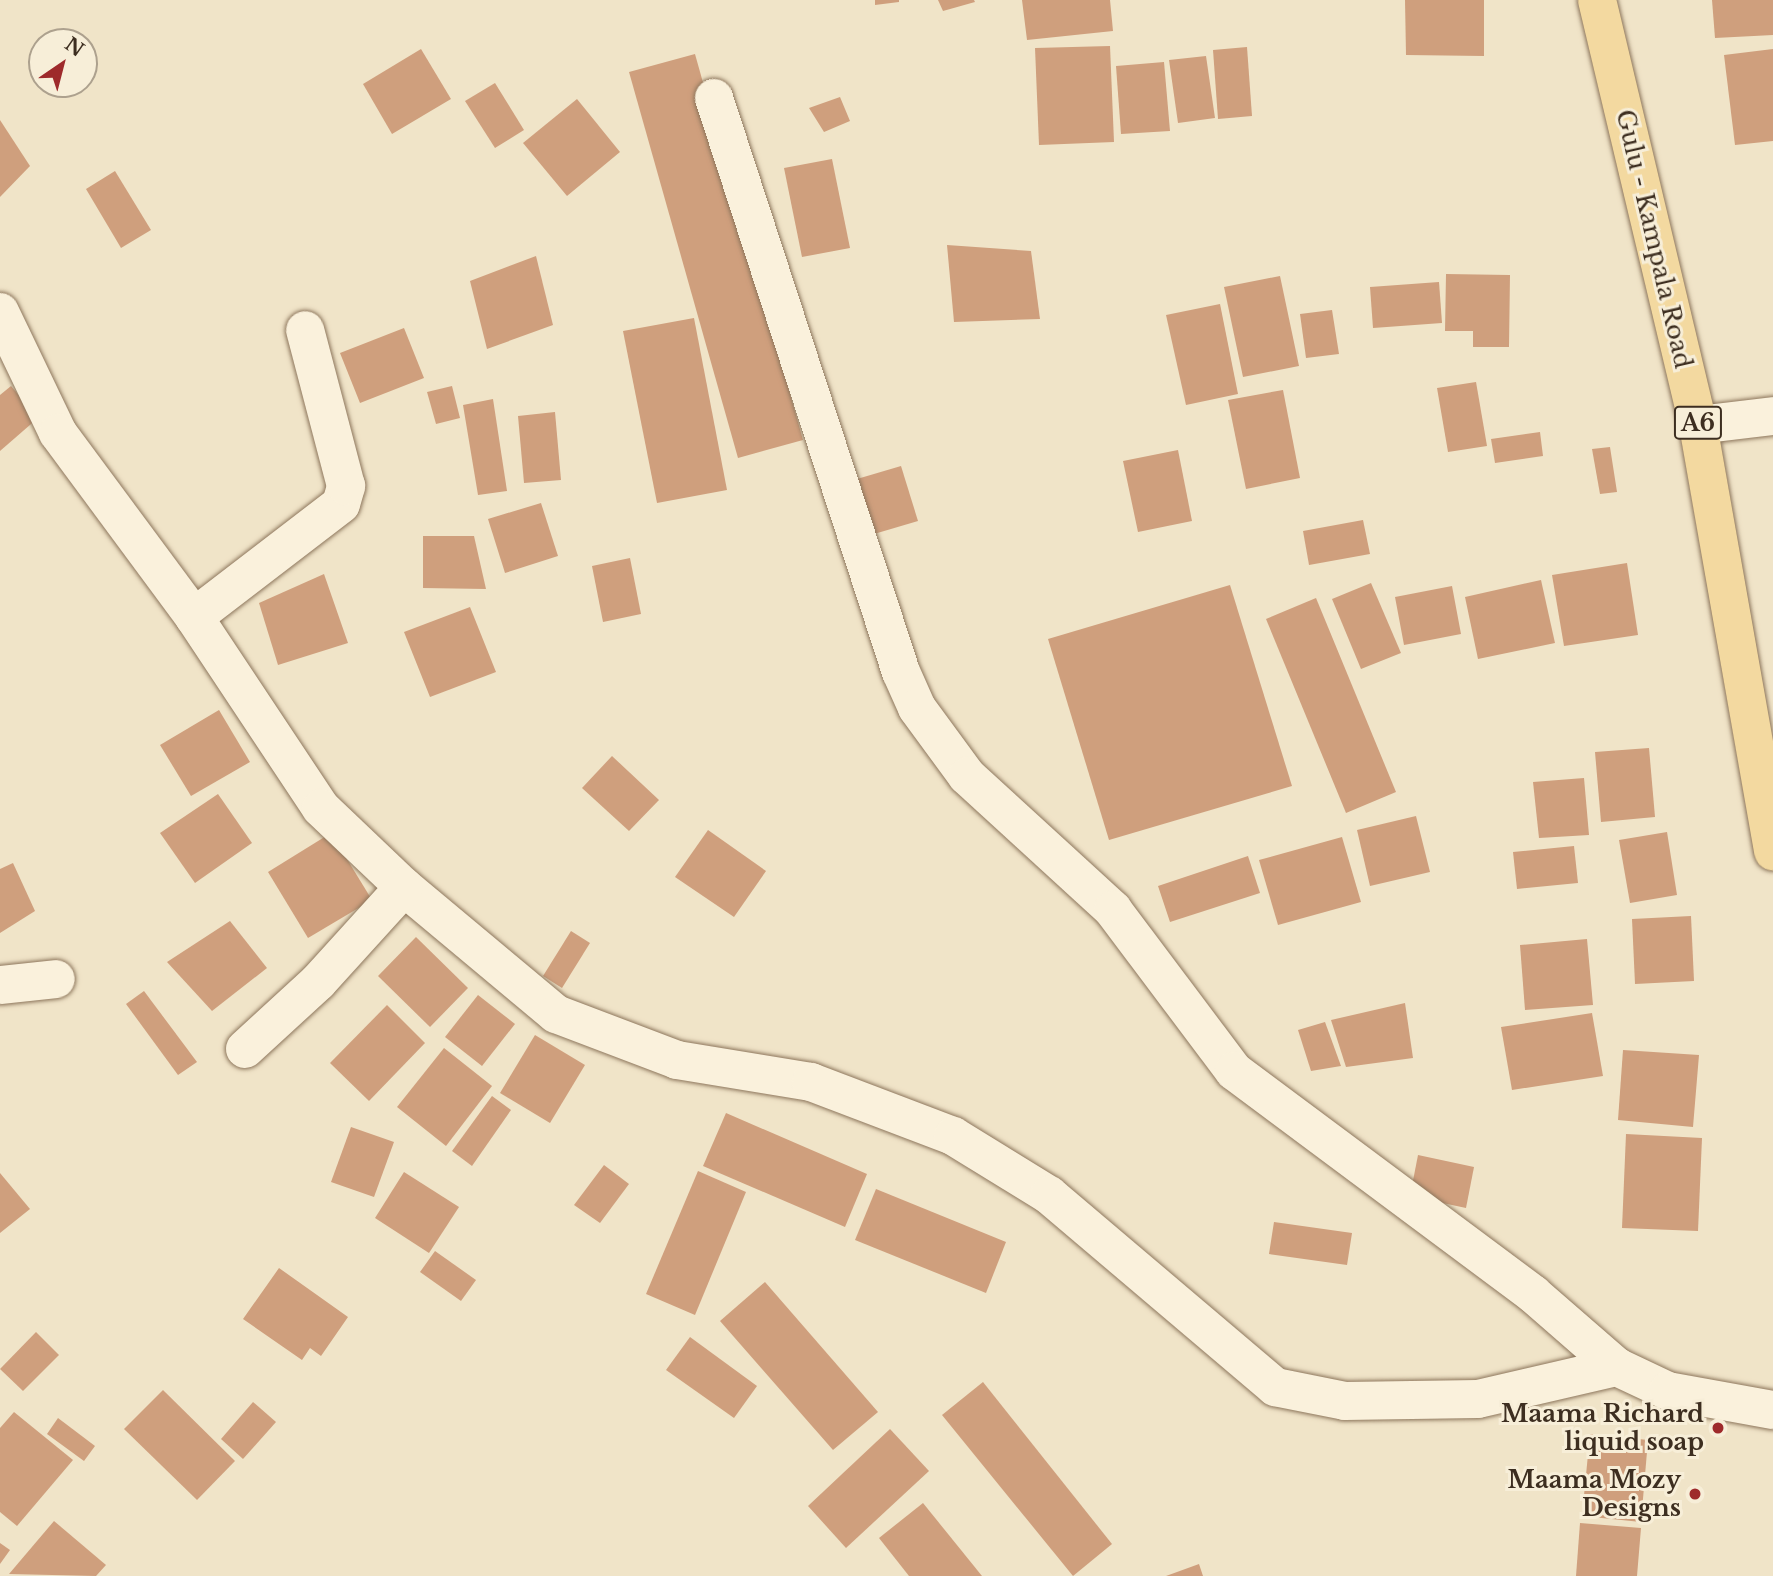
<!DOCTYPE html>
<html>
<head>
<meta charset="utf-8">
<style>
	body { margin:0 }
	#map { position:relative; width:1773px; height:1576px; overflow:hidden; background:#f0e4c8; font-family:"Libre Baskerville",serif }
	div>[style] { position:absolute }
	.building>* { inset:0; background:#cf9f7d }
	.roads { filter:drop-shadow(0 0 2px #8d765c) drop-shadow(0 0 2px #8d765c) }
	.minor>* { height:38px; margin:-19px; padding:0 19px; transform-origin:19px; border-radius:19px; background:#faf1dc }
	.major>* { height:38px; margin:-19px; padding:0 19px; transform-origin:19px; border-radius:19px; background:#f3d9a0 }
	.dots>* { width:19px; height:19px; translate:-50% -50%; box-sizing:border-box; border:4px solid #f7eed8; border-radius:50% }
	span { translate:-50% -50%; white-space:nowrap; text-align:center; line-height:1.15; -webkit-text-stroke:6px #f7eed8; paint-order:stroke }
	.shield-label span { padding:2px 5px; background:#f7eed8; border:2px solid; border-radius:5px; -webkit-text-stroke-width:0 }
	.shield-label { font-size:23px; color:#3d2e20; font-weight:700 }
	.street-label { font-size:24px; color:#3d2e20 }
	.poi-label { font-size:24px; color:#3d2e20; font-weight:700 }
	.right { translate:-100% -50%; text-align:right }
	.north { position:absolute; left:28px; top:28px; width:70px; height:70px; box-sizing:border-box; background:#f7eed8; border:2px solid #ada18e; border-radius:50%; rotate:35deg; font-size:19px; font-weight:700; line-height:28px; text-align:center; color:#3d2e20 }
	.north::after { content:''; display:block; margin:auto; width:24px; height:32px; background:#9e2a2b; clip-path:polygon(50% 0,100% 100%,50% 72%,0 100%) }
</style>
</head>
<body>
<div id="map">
	<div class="building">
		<div style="clip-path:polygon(875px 0,899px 0,899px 2px,875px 5px)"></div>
		<div style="clip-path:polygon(938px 0,974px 0,975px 2px,943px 11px)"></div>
		<div style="clip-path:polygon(1022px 0,1110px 0,1113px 31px,1027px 40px)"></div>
		<div style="clip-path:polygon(1405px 0,1484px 0,1484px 56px,1406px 55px)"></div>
		<div style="clip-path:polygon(1712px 0,1773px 0,1773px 35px,1715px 38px)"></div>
		<div style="clip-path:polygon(1110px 46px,1114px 142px,1039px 145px,1035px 48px)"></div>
		<div style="clip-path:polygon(1247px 47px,1252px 116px,1218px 119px,1213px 50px)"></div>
		<div style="clip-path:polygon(421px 49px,451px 99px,392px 134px,363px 84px)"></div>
		<div style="clip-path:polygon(1773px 49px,1773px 141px,1735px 145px,1724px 55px)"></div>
		<div style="clip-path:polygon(695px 54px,803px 440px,738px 458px,629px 72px)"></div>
		<div style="clip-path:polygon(1206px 56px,1215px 118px,1178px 123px,1169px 60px)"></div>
		<div style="clip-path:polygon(1164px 62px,1170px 131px,1121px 134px,1116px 66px)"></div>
		<div style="clip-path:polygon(495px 83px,524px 130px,495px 148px,465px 101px)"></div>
		<div style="clip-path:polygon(840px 97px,850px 121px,824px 132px,809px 108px)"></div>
		<div style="clip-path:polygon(577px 99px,620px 152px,567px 196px,523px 143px)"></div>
		<div style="clip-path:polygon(0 120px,30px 166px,0 197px)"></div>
		<div style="clip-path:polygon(832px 159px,850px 248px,802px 257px,784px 168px)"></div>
		<div style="clip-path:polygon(115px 171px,151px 230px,121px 248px,86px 189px)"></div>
		<div style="clip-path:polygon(947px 245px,1031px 251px,1040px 319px,954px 322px)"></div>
		<div style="clip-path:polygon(536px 256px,553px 325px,487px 349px,470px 281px)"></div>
		<div style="clip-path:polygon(1446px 274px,1510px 275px,1509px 347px,1473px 347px,1473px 331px,1445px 331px)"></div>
		<div style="clip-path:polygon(1280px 276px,1299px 366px,1243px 377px,1224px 287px)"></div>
		<div style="clip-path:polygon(1439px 282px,1442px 323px,1373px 328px,1370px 287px)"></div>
		<div style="clip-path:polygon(1220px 304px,1238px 394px,1186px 405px,1166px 315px)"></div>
		<div style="clip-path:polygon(1332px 310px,1339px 354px,1306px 358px,1300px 314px)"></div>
		<div style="clip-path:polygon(694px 318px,727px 490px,657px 503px,623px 331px)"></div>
		<div style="clip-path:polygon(404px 328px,424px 378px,360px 403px,340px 353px)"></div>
		<div style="clip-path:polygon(1476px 382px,1487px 446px,1448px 452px,1437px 388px)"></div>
		<div style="clip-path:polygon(11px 386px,38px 418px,0 451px,0 395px)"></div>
		<div style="clip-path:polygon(452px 386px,460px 418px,436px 424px,427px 392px)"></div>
		<div style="clip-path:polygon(1283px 390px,1300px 478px,1246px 489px,1228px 400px)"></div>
		<div style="clip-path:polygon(493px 399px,507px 491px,478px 495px,463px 405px)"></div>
		<div style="clip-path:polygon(555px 412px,561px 480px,524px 483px,518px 416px)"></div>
		<div style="clip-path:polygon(1540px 432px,1543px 456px,1495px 463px,1491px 439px)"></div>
		<div style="clip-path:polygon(1610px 447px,1617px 492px,1600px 494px,1592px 449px)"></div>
		<div style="clip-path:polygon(1178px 450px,1192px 521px,1138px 532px,1123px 461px)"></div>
		<div style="clip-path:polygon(901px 466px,918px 521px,874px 534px,857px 479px)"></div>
		<div style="clip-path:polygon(541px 503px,558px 556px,505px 573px,488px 519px)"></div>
		<div style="clip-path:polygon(1363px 520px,1370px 554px,1309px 565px,1303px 531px)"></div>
		<div style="clip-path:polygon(423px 536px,474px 536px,486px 589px,423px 588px)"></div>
		<div style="clip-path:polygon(630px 558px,641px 614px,603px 622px,592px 566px)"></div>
		<div style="clip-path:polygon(1627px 563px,1638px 635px,1564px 646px,1552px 575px)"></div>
		<div style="clip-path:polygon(324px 574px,348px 643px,278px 665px,259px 603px)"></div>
		<div style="clip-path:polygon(1541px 580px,1555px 643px,1478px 659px,1465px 597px)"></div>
		<div style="clip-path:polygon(1371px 583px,1401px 653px,1361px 669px,1332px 599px)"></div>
		<div style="clip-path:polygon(1230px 585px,1292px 786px,1109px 840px,1048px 639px)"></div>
		<div style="clip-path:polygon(1452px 586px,1461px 634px,1404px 645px,1395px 597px)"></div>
		<div style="clip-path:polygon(1316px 598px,1396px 792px,1346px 813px,1266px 619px)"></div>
		<div style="clip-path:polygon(470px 607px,496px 672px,430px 697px,404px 632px)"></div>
		<div style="clip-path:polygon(219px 710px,250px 762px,191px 796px,160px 745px)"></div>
		<div style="clip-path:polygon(1649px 748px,1655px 817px,1601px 822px,1595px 752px)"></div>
		<div style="clip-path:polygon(612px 756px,659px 800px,629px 831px,582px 788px)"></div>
		<div style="clip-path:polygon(1584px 778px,1589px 835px,1539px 838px,1533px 782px)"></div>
		<div style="clip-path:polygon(218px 794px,252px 843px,195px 883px,160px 833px)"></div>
		<div style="clip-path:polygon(1416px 816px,1430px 872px,1370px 886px,1357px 830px)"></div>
		<div style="clip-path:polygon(708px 830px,766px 871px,734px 917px,675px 877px)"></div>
		<div style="clip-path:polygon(1667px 832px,1677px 895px,1630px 903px,1619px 840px)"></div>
		<div style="clip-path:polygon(331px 833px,372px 900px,308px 938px,268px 872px)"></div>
		<div style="clip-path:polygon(1342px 837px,1361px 902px,1278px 925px,1259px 860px)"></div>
		<div style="clip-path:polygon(1574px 846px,1578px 883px,1517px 889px,1513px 852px)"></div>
		<div style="clip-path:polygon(1248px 856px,1260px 893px,1170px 922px,1158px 886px)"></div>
		<div style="clip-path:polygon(13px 863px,35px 911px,0 933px,0 869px)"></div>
		<div style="clip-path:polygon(1691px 916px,1694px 981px,1635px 984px,1632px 919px)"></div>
		<div style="clip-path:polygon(230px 921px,267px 968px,212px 1011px,167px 962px)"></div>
		<div style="clip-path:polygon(571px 931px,590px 943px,562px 988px,543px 976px)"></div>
		<div style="clip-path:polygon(416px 937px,468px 988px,430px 1027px,378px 976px)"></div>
		<div style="clip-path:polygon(1587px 939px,1593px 1005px,1525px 1010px,1520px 945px)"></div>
		<div style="clip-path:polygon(144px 991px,197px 1062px,178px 1075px,126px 1004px)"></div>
		<div style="clip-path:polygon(478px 995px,515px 1024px,482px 1066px,445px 1037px)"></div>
		<div style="clip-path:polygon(1405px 1003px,1413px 1058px,1346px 1067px,1331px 1020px)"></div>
		<div style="clip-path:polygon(387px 1005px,425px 1043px,369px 1101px,330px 1063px)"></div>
		<div style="clip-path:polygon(1592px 1013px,1603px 1076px,1512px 1090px,1501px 1027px)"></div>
		<div style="clip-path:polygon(1325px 1022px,1341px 1066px,1311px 1071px,1298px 1030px)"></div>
		<div style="clip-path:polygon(535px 1035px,585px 1065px,550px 1123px,500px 1093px)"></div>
		<div style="clip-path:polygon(444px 1048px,492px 1086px,446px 1146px,397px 1107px)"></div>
		<div style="clip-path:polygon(1623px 1050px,1699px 1055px,1693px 1127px,1618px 1120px)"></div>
		<div style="clip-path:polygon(492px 1096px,511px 1110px,472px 1166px,452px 1151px)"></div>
		<div style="clip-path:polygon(726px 1113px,867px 1174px,845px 1227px,703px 1166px)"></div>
		<div style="clip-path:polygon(351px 1127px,394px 1142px,374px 1197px,331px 1182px)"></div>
		<div style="clip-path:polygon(1626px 1134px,1702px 1138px,1698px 1231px,1622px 1228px)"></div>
		<div style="clip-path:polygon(1418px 1155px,1474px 1167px,1466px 1208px,1410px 1196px)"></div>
		<div style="clip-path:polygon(604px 1165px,629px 1184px,600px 1223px,574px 1205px)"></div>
		<div style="clip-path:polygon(698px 1171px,746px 1192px,695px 1315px,646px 1294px)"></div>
		<div style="clip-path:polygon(404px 1172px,459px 1207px,429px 1253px,375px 1218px)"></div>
		<div style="clip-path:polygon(0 1173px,30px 1209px,0 1233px)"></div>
		<div style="clip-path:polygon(876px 1189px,1006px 1242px,986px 1293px,855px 1240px)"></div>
		<div style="clip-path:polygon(1274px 1222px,1352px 1233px,1347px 1265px,1269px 1254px)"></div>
		<div style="clip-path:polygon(435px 1251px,476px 1280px,461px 1301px,420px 1272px)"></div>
		<div style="clip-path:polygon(279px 1268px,348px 1317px,321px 1356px,310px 1348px,302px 1360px,243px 1319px)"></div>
		<div style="clip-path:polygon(765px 1282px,878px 1412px,833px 1450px,720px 1321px)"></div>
		<div style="clip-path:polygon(36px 1332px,59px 1355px,23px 1391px,0 1369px)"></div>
		<div style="clip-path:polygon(690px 1337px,757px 1386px,734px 1418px,666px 1370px)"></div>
		<div style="clip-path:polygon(983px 1382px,1112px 1544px,1073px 1576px,942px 1415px)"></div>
		<div style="clip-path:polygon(163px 1390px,235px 1461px,197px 1500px,124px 1429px)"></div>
		<div style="clip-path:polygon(253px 1402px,276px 1422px,243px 1459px,221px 1439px)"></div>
		<div style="clip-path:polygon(14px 1412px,73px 1460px,17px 1526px,0 1512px,0 1428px)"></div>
		<div style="clip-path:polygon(58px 1418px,95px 1446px,84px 1461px,47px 1434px)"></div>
		<div style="clip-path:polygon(890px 1429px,929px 1471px,846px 1548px,808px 1506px)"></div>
		<div style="clip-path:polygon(1590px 1434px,1648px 1440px,1641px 1522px,1582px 1516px)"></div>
		<div style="clip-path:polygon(923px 1503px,982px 1576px,909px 1576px,879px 1538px)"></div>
		<div style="clip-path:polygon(54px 1521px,106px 1565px,96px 1576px,9px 1574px)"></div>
		<div style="clip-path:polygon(1580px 1523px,1641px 1528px,1637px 1576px,1576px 1576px)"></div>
		<div style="clip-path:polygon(0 1543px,10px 1550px,0 1564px)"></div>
		<div style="clip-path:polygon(1199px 1564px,1203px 1576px,1166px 1576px)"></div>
	</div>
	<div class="roads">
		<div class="minor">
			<div style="left:714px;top:98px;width:604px;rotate:71.96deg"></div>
			<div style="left:901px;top:672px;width:39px;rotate:66deg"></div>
			<div style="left:917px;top:708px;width:84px;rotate:53.7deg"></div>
			<div style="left:967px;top:776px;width:198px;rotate:42.5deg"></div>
			<div style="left:1113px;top:910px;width:201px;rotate:53.1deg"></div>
			<div style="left:1234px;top:1071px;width:373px;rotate:36.7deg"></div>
			<div style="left:1533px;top:1294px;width:111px;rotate:41deg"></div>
			<div style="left:1617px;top:1367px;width:56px;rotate:25.2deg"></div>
			<div style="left:1668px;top:1391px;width:107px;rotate:10.3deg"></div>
			<div style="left:0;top:312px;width:134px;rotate:64.4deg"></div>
			<div style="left:58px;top:433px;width:229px;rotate:53.5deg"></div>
			<div style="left:194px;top:617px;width:229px;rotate:56.4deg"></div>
			<div style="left:321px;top:808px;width:115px;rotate:43.6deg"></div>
			<div style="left:404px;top:887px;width:198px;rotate:39.9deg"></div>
			<div style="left:556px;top:1014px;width:129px;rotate:20.8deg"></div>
			<div style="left:677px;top:1060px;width:136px;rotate:9.3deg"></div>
			<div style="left:811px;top:1082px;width:152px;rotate:20.8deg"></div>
			<div style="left:953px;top:1136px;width:113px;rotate:31.6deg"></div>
			<div style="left:1049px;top:1195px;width:297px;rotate:40.3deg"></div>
			<div style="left:1275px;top:1387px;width:71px;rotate:11.3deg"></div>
			<div style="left:1345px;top:1401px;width:133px;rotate:-0.9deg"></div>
			<div style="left:1478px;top:1399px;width:143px;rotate:-13deg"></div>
			<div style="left:1698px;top:425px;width:76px;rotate:-6.8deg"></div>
			<div style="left:194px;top:617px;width:185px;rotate:-37.5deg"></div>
			<div style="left:341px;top:504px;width:19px;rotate:-74deg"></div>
			<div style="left:346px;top:486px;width:161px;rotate:-104.7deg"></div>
			<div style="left:0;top:985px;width:56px;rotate:-6.1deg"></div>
			<div style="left:245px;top:1049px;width:99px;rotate:-42.5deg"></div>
			<div style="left:318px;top:982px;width:128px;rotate:-47.8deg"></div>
		</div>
		<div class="major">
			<div style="left:1597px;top:0;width:437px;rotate:76.6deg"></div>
			<div style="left:1698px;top:425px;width:433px;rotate:80deg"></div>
		</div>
	</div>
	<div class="dots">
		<div style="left:1718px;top:1428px;background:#9e2a2b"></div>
		<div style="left:1695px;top:1494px;background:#9e2a2b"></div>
	</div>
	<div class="shield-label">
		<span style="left:1698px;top:423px">A6</span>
	</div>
	<div class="street-label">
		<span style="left:1654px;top:239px;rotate:77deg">Gulu - Kampala Road</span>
	</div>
	<div class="poi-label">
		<span class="right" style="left:1704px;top:1428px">Maama Richard<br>liquid soap</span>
		<span class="right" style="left:1681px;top:1494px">Maama Mozy<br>Designs</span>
	</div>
	<div class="north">N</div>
</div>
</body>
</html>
